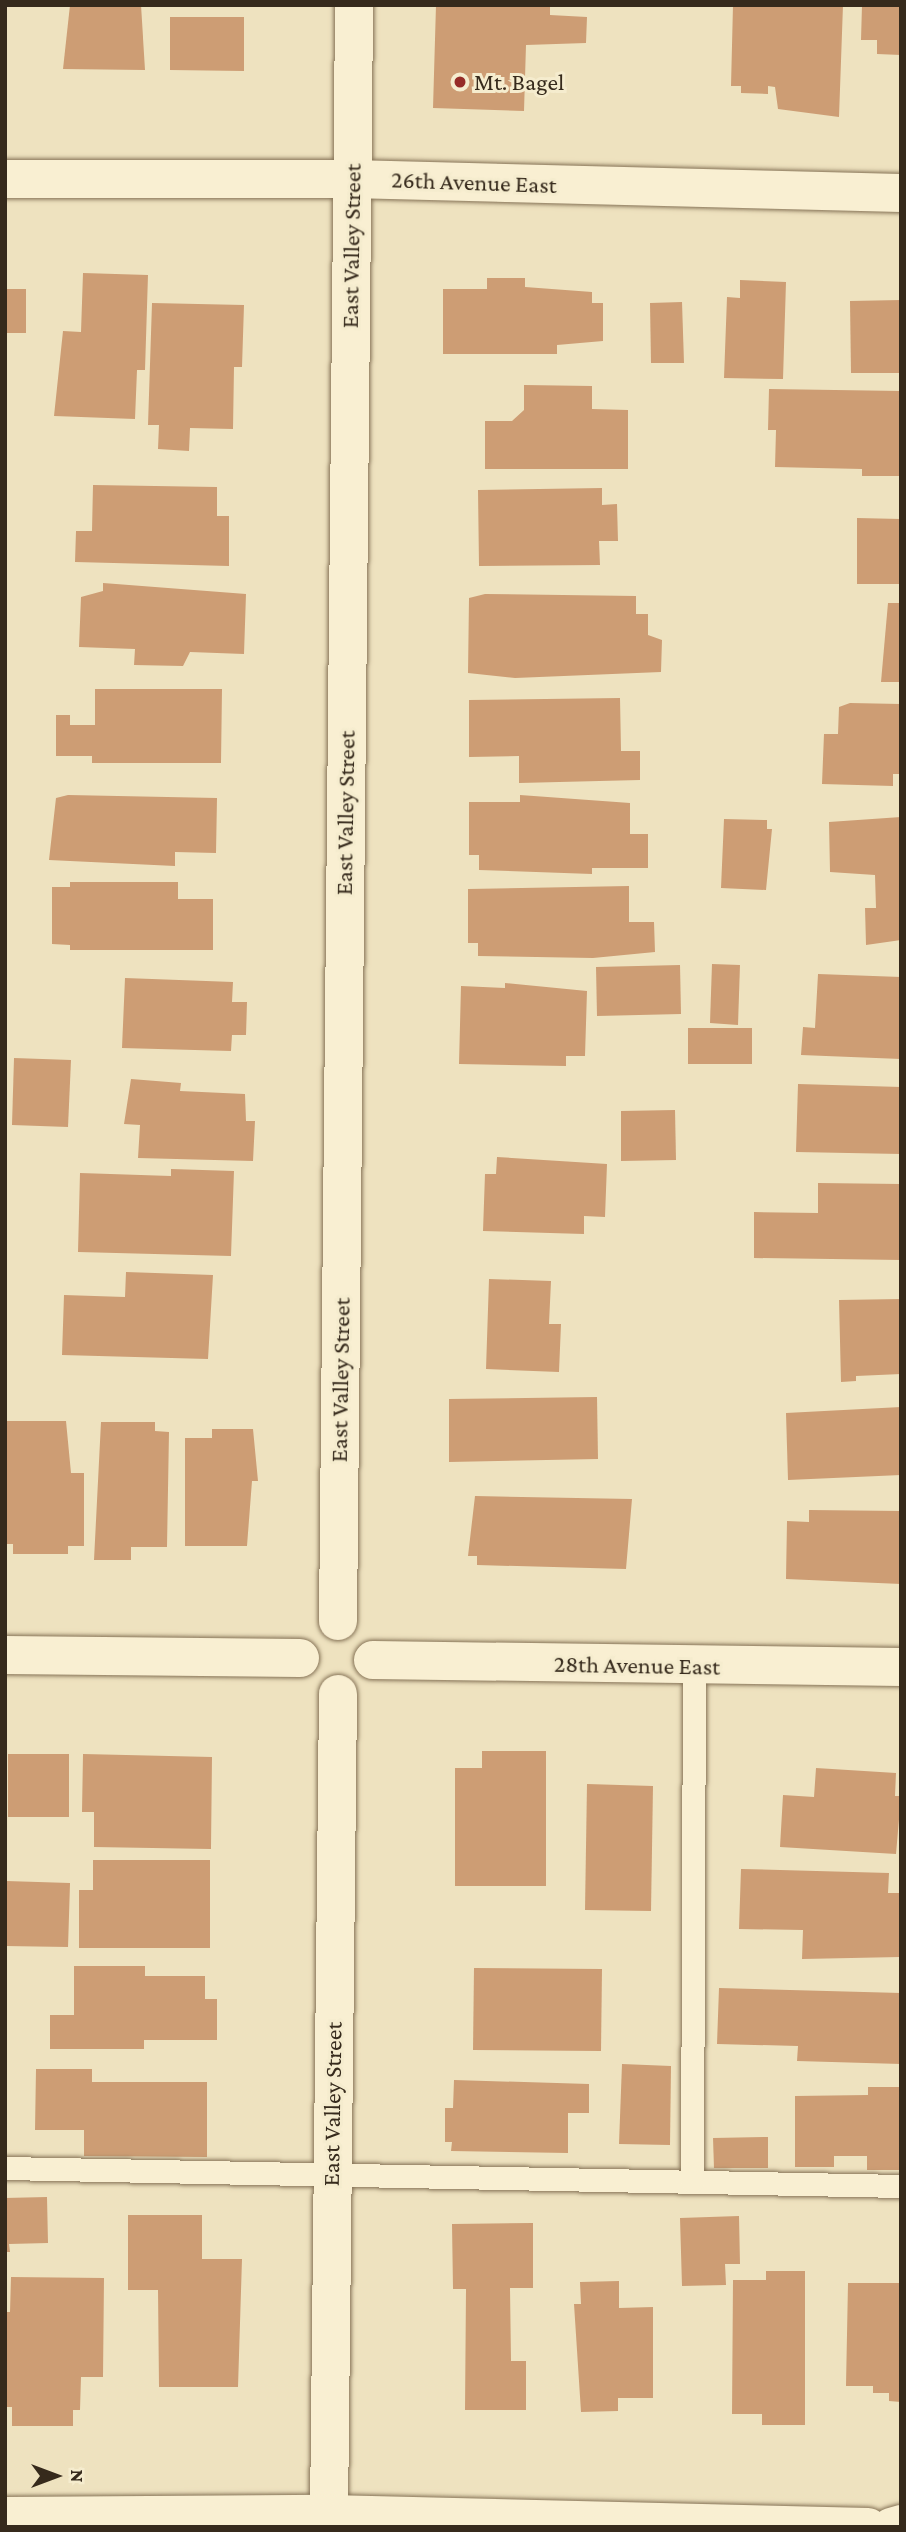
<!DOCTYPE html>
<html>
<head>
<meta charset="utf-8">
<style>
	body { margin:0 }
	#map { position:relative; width:906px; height:2532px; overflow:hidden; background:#eee2bf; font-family:"Crimson Pro",serif }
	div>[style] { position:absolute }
	.building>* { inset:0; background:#cd9d74 }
	.roads { filter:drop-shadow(0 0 2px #867357) drop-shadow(0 0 2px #867357) }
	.lane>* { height:23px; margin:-11.5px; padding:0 11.5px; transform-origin:11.5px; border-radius:11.5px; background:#f9efd2 }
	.street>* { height:38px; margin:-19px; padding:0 19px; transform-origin:19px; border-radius:19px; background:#f9efd2 }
	.dots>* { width:19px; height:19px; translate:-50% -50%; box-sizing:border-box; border:4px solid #f5ecce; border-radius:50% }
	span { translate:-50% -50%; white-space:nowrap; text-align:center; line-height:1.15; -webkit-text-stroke:6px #f5ecce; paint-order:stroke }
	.poi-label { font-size:24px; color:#362a1c }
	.left { translate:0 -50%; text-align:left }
	.street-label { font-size:24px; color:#362a1c }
	.frame { position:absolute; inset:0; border:7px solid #362a1c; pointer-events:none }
	.north { position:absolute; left:21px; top:2441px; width:70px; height:70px; -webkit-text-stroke:5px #f5ecce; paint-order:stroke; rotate:90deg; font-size:19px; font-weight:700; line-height:28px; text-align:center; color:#362a1c }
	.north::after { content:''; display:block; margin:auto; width:24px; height:32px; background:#362a1c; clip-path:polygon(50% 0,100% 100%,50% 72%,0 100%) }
</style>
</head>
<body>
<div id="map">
	<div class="building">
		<div style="clip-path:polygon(70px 5px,141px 5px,145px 70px,63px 69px)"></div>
		<div style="clip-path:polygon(436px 5px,550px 5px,550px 15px,587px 17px,586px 43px,526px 45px,524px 111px,433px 108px)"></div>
		<div style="clip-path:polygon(733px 5px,843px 5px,839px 117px,778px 109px,775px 87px,768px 86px,768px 94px,741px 93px,741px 86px,731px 86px)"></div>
		<div style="clip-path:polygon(862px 5px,901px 5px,901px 55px,877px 54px,877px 40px,861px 40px)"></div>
		<div style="clip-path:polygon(170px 17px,244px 17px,244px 71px,170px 70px)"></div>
		<div style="clip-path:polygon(83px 273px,148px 275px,145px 370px,137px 370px,135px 419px,54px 416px,63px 331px,81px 332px)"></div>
		<div style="clip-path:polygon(487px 278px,525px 278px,525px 287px,592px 292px,592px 303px,603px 303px,603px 341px,557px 345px,557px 354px,443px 354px,443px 289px,487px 289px)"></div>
		<div style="clip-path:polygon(740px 280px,786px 282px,783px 379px,724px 378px,727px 297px,740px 298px)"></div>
		<div style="clip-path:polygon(5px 289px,26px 289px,26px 333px,5px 333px)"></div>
		<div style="clip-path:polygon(901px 300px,901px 373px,851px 373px,850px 301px)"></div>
		<div style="clip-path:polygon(682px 302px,684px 363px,651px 363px,650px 303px)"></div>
		<div style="clip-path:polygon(152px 303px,244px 305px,242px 367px,234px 367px,233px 429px,190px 428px,189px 451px,158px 449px,159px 425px,148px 425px)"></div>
		<div style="clip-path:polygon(524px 385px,592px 386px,592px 409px,628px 410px,628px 469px,485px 469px,485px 421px,512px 421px,524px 410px)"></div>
		<div style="clip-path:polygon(769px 389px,901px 391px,901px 476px,862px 476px,862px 469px,775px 467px,776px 430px,768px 430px)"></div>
		<div style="clip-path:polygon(93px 485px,217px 487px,217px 516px,229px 516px,229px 566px,75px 562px,76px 531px,92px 531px)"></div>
		<div style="clip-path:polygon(602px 488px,602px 505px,617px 504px,618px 541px,599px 541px,600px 565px,479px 566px,478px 490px)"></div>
		<div style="clip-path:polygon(857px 518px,901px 519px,901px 584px,857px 584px)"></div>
		<div style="clip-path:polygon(103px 583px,246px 594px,244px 654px,190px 652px,183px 666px,134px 665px,135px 649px,79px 647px,81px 597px,103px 591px)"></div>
		<div style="clip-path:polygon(485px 594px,636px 596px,636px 614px,648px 614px,648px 635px,662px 640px,661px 672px,515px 678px,468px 673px,469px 598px)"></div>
		<div style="clip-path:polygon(888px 603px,901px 603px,901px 682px,881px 682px)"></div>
		<div style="clip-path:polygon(95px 689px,222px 689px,221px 763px,92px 763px,92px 756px,56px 756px,56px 715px,70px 715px,70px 725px,95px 725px)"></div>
		<div style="clip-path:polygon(620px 698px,621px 751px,640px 751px,640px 780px,519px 783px,519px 756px,469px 757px,469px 700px)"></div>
		<div style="clip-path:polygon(850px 703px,901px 704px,901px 774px,893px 774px,893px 786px,822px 784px,824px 734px,838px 734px,839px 707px)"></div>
		<div style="clip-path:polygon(68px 795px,217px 798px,216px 853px,175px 852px,175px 866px,49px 860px,56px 798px)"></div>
		<div style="clip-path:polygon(520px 795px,630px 803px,630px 834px,648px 834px,648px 868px,592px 868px,592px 874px,479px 870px,479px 855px,469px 855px,469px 802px,520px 802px)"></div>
		<div style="clip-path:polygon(901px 817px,901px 940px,866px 945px,865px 908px,876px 908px,875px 875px,830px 872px,829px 822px)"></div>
		<div style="clip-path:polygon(724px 819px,767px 820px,767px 829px,772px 829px,766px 890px,721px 888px)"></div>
		<div style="clip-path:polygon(70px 882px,178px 882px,178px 899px,213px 899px,213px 950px,70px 950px,70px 945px,52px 944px,52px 887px,70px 887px)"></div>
		<div style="clip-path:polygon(629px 886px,629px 922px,654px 922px,655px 952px,593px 958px,478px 956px,478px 943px,468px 943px,468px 889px)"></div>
		<div style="clip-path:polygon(712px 964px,740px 965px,738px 1025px,710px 1023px)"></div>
		<div style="clip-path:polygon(680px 965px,681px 1014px,597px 1016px,596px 967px)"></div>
		<div style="clip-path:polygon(818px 974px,901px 977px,901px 1059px,801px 1055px,803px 1027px,815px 1028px)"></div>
		<div style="clip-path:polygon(125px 978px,233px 982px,232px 1002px,247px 1002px,246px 1035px,232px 1035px,231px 1051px,122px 1048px)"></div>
		<div style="clip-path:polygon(505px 983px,587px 991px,585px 1056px,566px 1056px,566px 1066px,459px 1064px,461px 986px,505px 988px)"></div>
		<div style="clip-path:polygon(688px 1028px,752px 1028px,752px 1064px,688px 1064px)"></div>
		<div style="clip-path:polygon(14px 1058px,71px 1060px,68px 1127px,12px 1125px)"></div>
		<div style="clip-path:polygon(131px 1079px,181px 1083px,180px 1091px,245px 1094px,246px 1121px,255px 1121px,253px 1161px,138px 1158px,140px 1125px,124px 1124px)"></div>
		<div style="clip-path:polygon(798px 1084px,901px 1087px,901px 1154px,796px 1152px)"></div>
		<div style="clip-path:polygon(675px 1110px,676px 1160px,621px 1161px,621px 1111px)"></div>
		<div style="clip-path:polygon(497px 1157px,607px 1164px,605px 1217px,584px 1216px,584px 1234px,483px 1231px,485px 1174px,496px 1174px)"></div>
		<div style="clip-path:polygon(171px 1169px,234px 1171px,231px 1256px,78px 1252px,80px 1173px,171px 1176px)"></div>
		<div style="clip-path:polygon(818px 1183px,901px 1184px,901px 1260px,754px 1258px,754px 1212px,818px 1213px)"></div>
		<div style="clip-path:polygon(126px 1272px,213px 1275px,208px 1359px,62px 1355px,64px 1295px,125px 1297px)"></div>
		<div style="clip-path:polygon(489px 1279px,551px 1281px,549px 1324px,561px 1324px,559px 1372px,486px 1369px)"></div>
		<div style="clip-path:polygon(901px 1299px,901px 1374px,856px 1376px,856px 1381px,841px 1382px,839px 1300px)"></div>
		<div style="clip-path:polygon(597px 1397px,598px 1459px,449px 1462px,449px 1399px)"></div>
		<div style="clip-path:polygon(901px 1407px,901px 1475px,788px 1480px,786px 1413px)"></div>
		<div style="clip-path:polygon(6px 1421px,66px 1421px,71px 1473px,84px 1473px,84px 1546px,68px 1546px,68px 1554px,13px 1554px,13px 1544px,6px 1544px)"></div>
		<div style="clip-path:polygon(101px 1422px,155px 1422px,155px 1431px,169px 1432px,167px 1547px,131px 1547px,131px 1560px,94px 1560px)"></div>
		<div style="clip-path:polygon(212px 1429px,253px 1429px,258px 1481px,252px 1481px,247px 1546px,185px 1546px,185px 1438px,212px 1438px)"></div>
		<div style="clip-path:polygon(475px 1496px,632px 1499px,626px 1569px,477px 1565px,477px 1556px,468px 1556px)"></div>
		<div style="clip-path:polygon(809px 1510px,901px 1511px,901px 1584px,786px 1579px,787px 1521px,809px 1522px)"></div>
		<div style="clip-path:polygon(482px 1751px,546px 1751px,546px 1886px,455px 1886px,455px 1768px,482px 1768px)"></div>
		<div style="clip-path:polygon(8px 1754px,69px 1754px,69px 1817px,8px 1817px)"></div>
		<div style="clip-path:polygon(83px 1754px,212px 1757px,211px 1849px,94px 1847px,94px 1812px,82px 1812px)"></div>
		<div style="clip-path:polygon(816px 1768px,896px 1773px,895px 1796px,901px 1796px,896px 1854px,780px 1847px,783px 1795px,814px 1797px)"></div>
		<div style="clip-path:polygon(587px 1784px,653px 1786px,651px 1911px,585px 1910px)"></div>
		<div style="clip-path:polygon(93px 1860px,210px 1860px,210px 1948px,79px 1948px,79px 1890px,93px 1890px)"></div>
		<div style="clip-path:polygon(741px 1869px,889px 1873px,888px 1893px,901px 1893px,900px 1957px,802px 1959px,803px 1930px,739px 1929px)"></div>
		<div style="clip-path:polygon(6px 1881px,70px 1883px,68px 1947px,5px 1946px)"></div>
		<div style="clip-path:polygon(74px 1966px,145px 1966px,145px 1976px,205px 1976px,205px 1999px,217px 1999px,217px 2040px,144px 2040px,144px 2049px,50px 2049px,50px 2015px,74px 2015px)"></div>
		<div style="clip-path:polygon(474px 1968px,602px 1969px,601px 2051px,473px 2050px)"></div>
		<div style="clip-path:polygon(719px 1988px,901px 1993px,901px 2064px,797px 2061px,798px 2046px,717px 2044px)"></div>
		<div style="clip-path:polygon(622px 2064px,671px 2066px,670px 2145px,619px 2144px)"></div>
		<div style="clip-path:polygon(36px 2069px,92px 2069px,92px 2082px,207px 2082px,207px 2157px,84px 2156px,84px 2130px,35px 2130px)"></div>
		<div style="clip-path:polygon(454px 2080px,589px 2084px,589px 2113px,568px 2113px,568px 2153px,451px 2151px,452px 2142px,445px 2142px,445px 2108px,453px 2108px)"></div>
		<div style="clip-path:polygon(868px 2087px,901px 2087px,901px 2170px,867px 2170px,867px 2156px,834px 2156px,834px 2167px,795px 2167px,795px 2096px,868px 2095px)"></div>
		<div style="clip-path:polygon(768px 2137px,768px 2168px,714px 2168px,713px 2138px)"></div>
		<div style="clip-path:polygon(47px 2197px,48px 2243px,9px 2244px,10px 2252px,5px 2252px,5px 2198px)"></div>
		<div style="clip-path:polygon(128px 2215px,202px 2215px,202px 2259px,242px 2259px,238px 2387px,159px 2387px,158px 2290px,128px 2290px)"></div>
		<div style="clip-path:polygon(739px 2216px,740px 2264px,725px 2264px,726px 2285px,682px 2286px,680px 2218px)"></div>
		<div style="clip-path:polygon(533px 2223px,533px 2288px,510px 2288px,511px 2361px,526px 2361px,526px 2410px,465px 2410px,466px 2289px,453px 2289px,452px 2224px)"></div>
		<div style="clip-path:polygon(766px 2271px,805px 2271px,805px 2425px,762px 2425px,762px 2414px,732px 2414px,733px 2280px,766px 2280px)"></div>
		<div style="clip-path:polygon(11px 2277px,104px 2278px,103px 2377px,81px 2377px,80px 2410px,73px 2410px,73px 2426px,12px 2426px,12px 2407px,5px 2407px,5px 2312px,10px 2312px)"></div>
		<div style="clip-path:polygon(619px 2281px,619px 2308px,653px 2307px,653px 2398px,618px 2398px,618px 2411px,581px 2412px,574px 2304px,581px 2304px,580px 2282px)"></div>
		<div style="clip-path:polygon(848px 2283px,901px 2283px,901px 2402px,889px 2401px,889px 2393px,873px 2393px,873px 2386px,846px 2386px)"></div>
	</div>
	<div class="roads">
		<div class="lane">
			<div style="left:5px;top:2168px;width:896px;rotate:1.15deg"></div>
			<div style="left:692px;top:2181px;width:515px;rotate:-89.78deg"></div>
		</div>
		<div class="street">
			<div style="left:5px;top:179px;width:346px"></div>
			<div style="left:351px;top:179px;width:550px;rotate:1.46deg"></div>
			<div style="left:338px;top:1621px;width:1616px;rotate:-89.43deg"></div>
			<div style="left:5px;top:1655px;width:295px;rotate:0.6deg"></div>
			<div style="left:373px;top:1660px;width:528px;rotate:0.76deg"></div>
			<div style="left:329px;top:2514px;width:820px;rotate:-89.37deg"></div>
			<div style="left:5px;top:2516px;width:324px;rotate:-0.4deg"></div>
			<div style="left:329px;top:2514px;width:539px;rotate:1.38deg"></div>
			<div style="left:891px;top:2527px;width:10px;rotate:-17deg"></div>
		</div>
	</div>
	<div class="dots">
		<div style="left:460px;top:82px;background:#962c27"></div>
	</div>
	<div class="poi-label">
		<span class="left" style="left:474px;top:82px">Mt. Bagel</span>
	</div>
	<div class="street-label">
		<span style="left:474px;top:182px;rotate:2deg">26th Avenue East</span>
		<span style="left:351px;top:246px;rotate:-89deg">East Valley Street</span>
		<span style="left:345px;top:813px;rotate:-89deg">East Valley Street</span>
		<span style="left:340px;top:1380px;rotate:-89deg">East Valley Street</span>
		<span style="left:637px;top:1665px;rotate:1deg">28th Avenue East</span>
		<span style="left:332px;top:2104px;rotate:-89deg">East Valley Street</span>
	</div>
	<div class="frame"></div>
	<div class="north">N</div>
</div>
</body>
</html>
